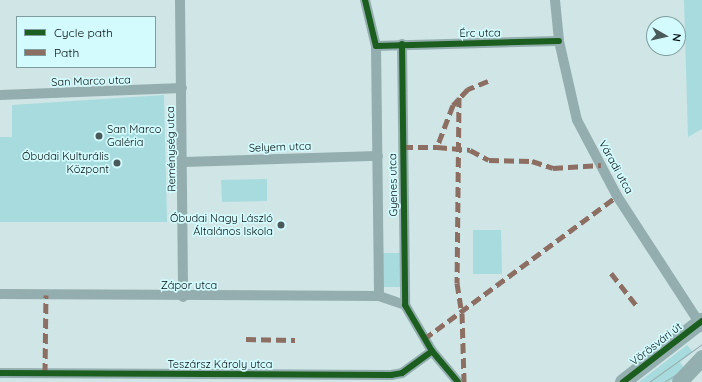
<!DOCTYPE html>
<html>
<head>
<meta charset="utf-8">
<style>
	body { margin:0 }
	#map { position:relative; width:702px; height:382px; overflow:hidden; background:#cfe5e6; font-family:Quicksand,sans-serif }
	div>[style] { position:absolute }
	.green>* { inset:0; background:#a8dbdd }
	.street>* { height:10px; margin:-5px; padding:0 5px; transform-origin:5px; border-radius:5px; background:#94aeaf }
	.primary>* { height:16px; margin:-8px; padding:0 8px; transform-origin:8px; border-radius:8px; background:#94afb0 }
	.tram>* { height:1px; margin:-0.5px; padding:0 0.5px; transform-origin:0.5px; border-radius:0.5px; background:#98acac }
	.quiet>* { height:5px; margin-top:-2.5px; transform-origin:0; background:repeating-linear-gradient(90deg,#8d6e63 0 10px,transparent 0 15px) }
	.cycleway>* { height:6px; margin:-3px; padding:0 3px; transform-origin:3px; border-radius:3px; background:#1b5e20 }
	.dots>* { width:11px; height:11px; translate:-50% -50%; box-sizing:border-box; border:2px solid #d3fbfd; border-radius:50% }
	span { translate:-50% -50%; white-space:nowrap; text-align:center; line-height:1.15; -webkit-text-stroke:3.5px #d3fbfd; paint-order:stroke }
	.street-label { font-size:11px; color:#020f10 }
	.poi-label { font-size:11px; color:#020f10 }
	.left { translate:0 -50%; text-align:left }
	.right { translate:-100% -50%; text-align:right }
	.legend { position:absolute; left:16px; top:16px; width:140px; height:52px; box-sizing:border-box; background:#d3fbfd; border:1px solid #7f9d9e; margin:0; padding:5px 7px; list-style:none; font-size:12px; color:#020f10 }
	.legend li { display:flex; align-items:center; gap:8px; height:20px }
	.legend b { width:20px; border:1px solid #7f9d9e }
	.north { position:absolute; left:646px; top:16px; width:40px; height:40px; box-sizing:border-box; background:#d3fbfd; border:1px solid #7f9d9e; border-radius:50%; rotate:98deg; font-size:11px; font-weight:700; line-height:16px; text-align:center; color:#020f10 }
	.north::after { content:''; display:block; margin:auto; width:14px; height:18px; background:#4a5a5b; clip-path:polygon(50% 0,100% 100%,50% 72%,0 100%) }
</style>
</head>
<body>
<div id="map">
	<div class="green">
		<div style="clip-path:polygon(684px 0,702px 0,702px 129px,688px 137px)"></div>
		<div style="clip-path:polygon(164px 95px,167px 222px,0 222px,0 137px,12px 137px,12px 105px)"></div>
		<div style="clip-path:polygon(267px 179px,267px 201px,222px 202px,221px 180px)"></div>
		<div style="clip-path:polygon(473px 230px,501px 230px,502px 274px,473px 274px)"></div>
		<div style="clip-path:polygon(379px 253px,404px 253px,405px 287px,379px 287px)"></div>
		<div style="clip-path:polygon(687px 345px,693px 352px,680px 362px,686px 371px,670px 382px,639px 382px)"></div>
	</div>
	<div class="street">
		<div style="left:180px;top:0;width:297px;rotate:89.4deg"></div>
		<div style="left:365px;top:0;width:47px;rotate:76.6deg"></div>
		<div style="left:376px;top:46px;width:250px;rotate:89.3deg"></div>
		<div style="left:555px;top:0;width:41px;rotate:84.4deg"></div>
		<div style="left:559px;top:41px;width:81px;rotate:77.2deg"></div>
		<div style="left:577px;top:120px;width:86px;rotate:62.2deg"></div>
		<div style="left:617px;top:196px;width:156px;rotate:57deg"></div>
		<div style="left:402px;top:44px;width:261px;rotate:89.3deg"></div>
		<div style="left:405px;top:305px;width:53px;rotate:59.6deg"></div>
		<div style="left:432px;top:351px;width:40px;rotate:50deg"></div>
		<div style="left:376px;top:46px;width:183px;rotate:-1.6deg"></div>
		<div style="left:0;top:95px;width:182px;rotate:-2.2deg"></div>
		<div style="left:183px;top:162px;width:195px;rotate:-1.8deg"></div>
		<div style="left:0;top:294px;width:379px;rotate:0.3deg"></div>
		<div style="left:379px;top:296px;width:28px;rotate:19deg"></div>
		<div style="left:0;top:373px;width:391px;rotate:0.3deg"></div>
		<div style="left:391px;top:375px;width:11px;rotate:-10deg"></div>
		<div style="left:402px;top:373px;width:37px;rotate:-36deg"></div>
	</div>
	<div class="primary">
		<div style="left:623px;top:382px;width:100px;rotate:-37.7deg"></div>
		<div style="left:680px;top:382px;width:33px;rotate:-47deg"></div>
	</div>
	<div class="tram">
		<div style="left:649px;top:382px;width:65px;rotate:-35.6deg"></div>
		<div style="left:664px;top:382px;width:45px;rotate:-32.3deg"></div>
	</div>
	<div class="quiet">
		<div style="left:488px;top:81px;width:22px;rotate:158deg"></div>
		<div style="left:468px;top:89px;width:22px;rotate:133deg"></div>
		<div style="left:453px;top:105px;width:45px;rotate:110.9deg"></div>
		<div style="left:437px;top:147px;width:33px;rotate:5deg"></div>
		<div style="left:470px;top:150px;width:21px;rotate:28deg"></div>
		<div style="left:489px;top:160px;width:43px;rotate:1.3deg"></div>
		<div style="left:532px;top:161px;width:22px;rotate:18deg"></div>
		<div style="left:553px;top:168px;width:48px;rotate:-3.6deg"></div>
		<div style="left:459px;top:97px;width:186px;rotate:90.6deg"></div>
		<div style="left:457px;top:283px;width:30px;rotate:81deg"></div>
		<div style="left:462px;top:313px;width:69px;rotate:88.3deg"></div>
		<div style="left:403px;top:147px;width:34px"></div>
		<div style="left:611px;top:273px;width:41px;rotate:52deg"></div>
		<div style="left:246px;top:339px;width:49px;rotate:1.2deg"></div>
		<div style="left:424px;top:339px;width:240px;rotate:-36.5deg"></div>
		<div style="left:45px;top:373px;width:78px;rotate:-89.3deg"></div>
	</div>
	<div class="cycleway">
		<div style="left:365px;top:0;width:47px;rotate:76.6deg"></div>
		<div style="left:376px;top:46px;width:183px;rotate:-1.6deg"></div>
		<div style="left:402px;top:44px;width:261px;rotate:89.3deg"></div>
		<div style="left:405px;top:305px;width:53px;rotate:59.6deg"></div>
		<div style="left:432px;top:351px;width:40px;rotate:50deg"></div>
		<div style="left:0;top:373px;width:391px;rotate:0.3deg"></div>
		<div style="left:391px;top:375px;width:11px;rotate:-10deg"></div>
		<div style="left:402px;top:373px;width:37px;rotate:-36deg"></div>
		<div style="left:623px;top:382px;width:100px;rotate:-37.7deg"></div>
	</div>
	<div class="dots">
		<div style="left:99px;top:136px;background:#4a5a5b"></div>
		<div style="left:117px;top:163px;background:#4a5a5b"></div>
		<div style="left:281px;top:225px;background:#4a5a5b"></div>
	</div>
	<div class="street-label">
		<span style="left:480px;top:33px;rotate:-1deg">Érc utca</span>
		<span style="left:91px;top:81px;rotate:-2deg">San Marco utca</span>
		<span style="left:280px;top:147px;rotate:-2deg">Selyem utca</span>
		<span style="left:171px;top:149px;rotate:-91deg">Reménység utca</span>
		<span style="left:616px;top:167px;rotate:61deg">Váradi utca</span>
		<span style="left:393px;top:185px;rotate:-91deg">Gyenes utca</span>
		<span style="left:189px;top:285px">Zápor utca</span>
		<span style="left:656px;top:344px;rotate:-38deg">Vörösvári út</span>
		<span style="left:220px;top:364px">Teszársz Károly utca</span>
	</div>
	<div class="poi-label">
		<span class="left" style="left:107px;top:136px">San Marco<br>Galéria</span>
		<span class="right" style="left:109px;top:163px">Óbudai Kulturális<br>Központ</span>
		<span class="right" style="left:273px;top:225px">Óbudai Nagy László<br>Általános Iskola</span>
	</div>
	<ul class="legend">
	<li><b style="height:5px;background:#1b5e20"></b>Cycle path</li>
	<li><b style="height:5px;background:#8d6e63"></b>Path</li>
	</ul>
	<div class="north">N</div>
</div>
</body>
</html>
